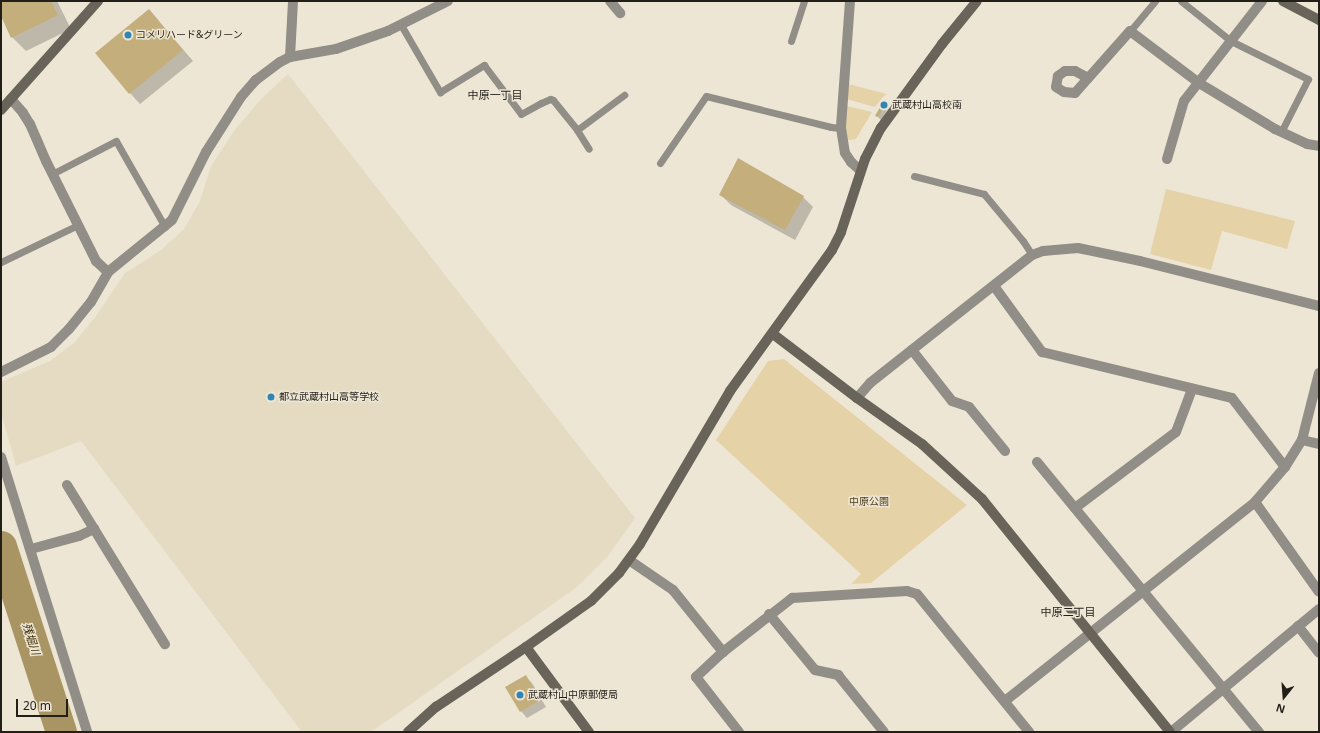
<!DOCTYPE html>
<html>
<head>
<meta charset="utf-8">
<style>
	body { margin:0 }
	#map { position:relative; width:1320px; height:733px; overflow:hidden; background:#ede6d5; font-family:"Noto Sans","Noto Sans JP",sans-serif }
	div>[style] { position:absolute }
	.built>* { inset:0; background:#e5dbc3 }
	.green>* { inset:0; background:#e6d2a7 }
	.shadow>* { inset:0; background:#0003 }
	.river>* { height:31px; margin:-15.5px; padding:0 15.5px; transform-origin:15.5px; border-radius:15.5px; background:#a99463 }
	.building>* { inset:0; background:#c3ae7c }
	.lane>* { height:7px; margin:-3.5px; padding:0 3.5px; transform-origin:3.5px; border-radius:3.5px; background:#918e87 }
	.street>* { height:10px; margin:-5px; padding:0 5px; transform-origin:5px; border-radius:5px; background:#918e87 }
	.secondary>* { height:10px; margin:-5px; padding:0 5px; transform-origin:5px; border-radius:5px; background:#69645a }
	.dots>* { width:11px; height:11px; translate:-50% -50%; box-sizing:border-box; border:2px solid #ede6d5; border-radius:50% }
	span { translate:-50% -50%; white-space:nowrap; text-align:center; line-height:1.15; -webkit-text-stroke:3px #ede6d5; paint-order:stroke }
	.poi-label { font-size:10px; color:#221f19 }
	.left { translate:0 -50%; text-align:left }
	.park-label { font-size:10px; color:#51411a }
	.neighbourhood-label { font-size:11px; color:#221f19 }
	.water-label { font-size:11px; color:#3c2c02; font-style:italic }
	.frame { position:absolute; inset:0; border:2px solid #221f19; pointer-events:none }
	.north { position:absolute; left:1264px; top:677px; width:40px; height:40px; -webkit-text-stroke:3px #ede6d5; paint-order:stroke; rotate:197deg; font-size:11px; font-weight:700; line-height:16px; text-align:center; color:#221f19 }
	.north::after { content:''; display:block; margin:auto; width:14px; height:18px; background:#221f19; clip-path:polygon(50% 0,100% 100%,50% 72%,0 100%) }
	.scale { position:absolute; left:16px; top:699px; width:52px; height:18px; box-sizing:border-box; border:2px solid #221f19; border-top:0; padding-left:5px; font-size:12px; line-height:14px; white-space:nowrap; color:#221f19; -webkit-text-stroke:3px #ede6d5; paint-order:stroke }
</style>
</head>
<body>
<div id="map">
	<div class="built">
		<div style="clip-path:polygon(288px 74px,635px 518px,608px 556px,577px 587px,371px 732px,302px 732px,81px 441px,16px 466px,1px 412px,1px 382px,50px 361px,74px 343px,96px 316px,125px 273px,161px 250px,184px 229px,200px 201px,211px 166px,234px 131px,262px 98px)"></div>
	</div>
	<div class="green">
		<div style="clip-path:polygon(848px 84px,887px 94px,882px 98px,875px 107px,846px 99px)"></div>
		<div style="clip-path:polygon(847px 106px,872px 112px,856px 139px,851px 140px,846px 140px,845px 134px)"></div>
		<div style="clip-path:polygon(1166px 189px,1295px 221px,1287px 249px,1222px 231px,1211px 270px,1150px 254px)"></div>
		<div style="clip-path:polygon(784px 359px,967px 505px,871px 583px,851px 584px,861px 574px,716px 440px,768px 361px)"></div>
	</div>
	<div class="shadow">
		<div style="clip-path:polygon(1px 1px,57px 1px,71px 29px,26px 51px,12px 37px,1px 14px)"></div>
		<div style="clip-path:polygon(149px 10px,193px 61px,140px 104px,130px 93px)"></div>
		<div style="clip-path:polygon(884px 103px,889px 107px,881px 120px,876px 115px)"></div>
		<div style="clip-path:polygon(721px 195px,803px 197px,813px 207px,795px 240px,731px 205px)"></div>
		<div style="clip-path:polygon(525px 676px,532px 683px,546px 707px,527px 718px,521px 711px)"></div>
	</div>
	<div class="river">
		<div style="left:1px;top:546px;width:195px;rotate:72.1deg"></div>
	</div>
	<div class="building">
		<div style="clip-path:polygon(1px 1px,51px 1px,58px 15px,11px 38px,1px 16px)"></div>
		<div style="clip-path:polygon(149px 9px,183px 50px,129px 94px,95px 53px)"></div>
		<div style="clip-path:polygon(883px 102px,886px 103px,878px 117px,875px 116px)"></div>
		<div style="clip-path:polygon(738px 158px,804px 196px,785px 230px,719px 195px)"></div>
		<div style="clip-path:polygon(526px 675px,540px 700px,520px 712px,505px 687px)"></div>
	</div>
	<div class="lane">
		<div style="left:1181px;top:1px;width:64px;rotate:38.7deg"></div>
		<div style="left:1231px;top:41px;width:86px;rotate:26.3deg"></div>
		<div style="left:1308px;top:79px;width:59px;rotate:117deg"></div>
		<div style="left:401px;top:25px;width:78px;rotate:59.8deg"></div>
		<div style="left:440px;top:92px;width:52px;rotate:-31.5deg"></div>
		<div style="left:484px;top:65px;width:61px;rotate:52.9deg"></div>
		<div style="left:521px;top:114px;width:23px;rotate:-29deg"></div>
		<div style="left:541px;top:103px;width:10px;rotate:-24deg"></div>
		<div style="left:550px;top:99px;width:3px;rotate:18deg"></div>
		<div style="left:553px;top:100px;width:38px;rotate:51deg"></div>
		<div style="left:577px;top:130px;width:22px;rotate:58deg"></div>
		<div style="left:1130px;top:31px;width:39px;rotate:-50deg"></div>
		<div style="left:791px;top:41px;width:42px;rotate:-72deg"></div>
		<div style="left:577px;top:130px;width:59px;rotate:-36.7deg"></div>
		<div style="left:660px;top:163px;width:81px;rotate:-55.5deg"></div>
		<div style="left:706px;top:96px;width:129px;rotate:13.9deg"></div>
		<div style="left:831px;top:127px;width:10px;rotate:6deg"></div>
		<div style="left:52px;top:174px;width:72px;rotate:-27.3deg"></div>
		<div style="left:116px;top:141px;width:99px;rotate:60.3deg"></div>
		<div style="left:914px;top:176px;width:72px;rotate:14.4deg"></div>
		<div style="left:984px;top:194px;width:61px;rotate:50.3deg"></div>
		<div style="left:1023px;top:241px;width:17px;rotate:57deg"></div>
		<div style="left:1px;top:262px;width:85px;rotate:-25.7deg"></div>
	</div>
	<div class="street">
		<div style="left:610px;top:1px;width:16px;rotate:50deg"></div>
		<div style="left:850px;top:1px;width:127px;rotate:94.1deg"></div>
		<div style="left:841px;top:128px;width:25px;rotate:81deg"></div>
		<div style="left:845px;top:153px;width:11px;rotate:56deg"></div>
		<div style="left:851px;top:162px;width:13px;rotate:42deg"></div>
		<div style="left:290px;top:57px;width:56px;rotate:-86.9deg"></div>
		<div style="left:1088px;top:78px;width:15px;rotate:-152deg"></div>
		<div style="left:1075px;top:71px;width:10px;rotate:180deg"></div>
		<div style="left:1065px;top:71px;width:9px;rotate:144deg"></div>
		<div style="left:1058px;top:76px;width:11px;rotate:100deg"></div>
		<div style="left:1056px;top:87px;width:9px;rotate:32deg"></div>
		<div style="left:1064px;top:92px;width:11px;rotate:5deg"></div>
		<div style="left:1075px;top:93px;width:83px;rotate:-48.4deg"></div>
		<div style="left:1130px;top:31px;width:86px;rotate:37deg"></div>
		<div style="left:1199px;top:83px;width:89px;rotate:31.2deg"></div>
		<div style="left:1275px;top:129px;width:35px;rotate:25deg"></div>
		<div style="left:1307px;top:144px;width:12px;rotate:9deg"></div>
		<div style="left:11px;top:99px;width:18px;rotate:49deg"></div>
		<div style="left:23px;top:113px;width:13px;rotate:58deg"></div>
		<div style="left:30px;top:124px;width:40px;rotate:66.6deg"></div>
		<div style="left:46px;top:161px;width:112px;rotate:63.4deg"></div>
		<div style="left:96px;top:261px;width:16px;rotate:43deg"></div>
		<div style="left:1167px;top:159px;width:60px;rotate:-73.7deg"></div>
		<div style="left:1184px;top:101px;width:127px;rotate:-52deg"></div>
		<div style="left:994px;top:286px;width:82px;rotate:54deg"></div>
		<div style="left:1042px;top:352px;width:195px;rotate:13.6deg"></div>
		<div style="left:1232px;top:398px;width:87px;rotate:52.5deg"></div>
		<div style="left:912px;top:350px;width:65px;rotate:51.9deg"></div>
		<div style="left:952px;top:401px;width:18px;rotate:19deg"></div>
		<div style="left:969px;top:407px;width:57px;rotate:50.7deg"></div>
		<div style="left:1px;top:372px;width:56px;rotate:-26.6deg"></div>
		<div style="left:51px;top:347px;width:25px;rotate:-45deg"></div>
		<div style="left:69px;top:329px;width:35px;rotate:-51deg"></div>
		<div style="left:91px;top:302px;width:34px;rotate:-60deg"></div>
		<div style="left:108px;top:272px;width:82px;rotate:-39.1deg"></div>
		<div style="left:172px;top:220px;width:76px;rotate:-63.4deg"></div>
		<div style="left:206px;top:152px;width:65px;rotate:-57.5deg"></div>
		<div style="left:241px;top:97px;width:23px;rotate:-49deg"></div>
		<div style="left:256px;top:80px;width:30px;rotate:-37deg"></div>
		<div style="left:280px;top:62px;width:11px;rotate:-27deg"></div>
		<div style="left:290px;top:57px;width:47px;rotate:-9.9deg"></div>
		<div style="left:336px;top:49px;width:55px;rotate:-19.1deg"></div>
		<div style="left:388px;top:31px;width:67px;rotate:-26.6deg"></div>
		<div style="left:857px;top:398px;width:20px;rotate:-49deg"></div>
		<div style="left:870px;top:383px;width:206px;rotate:-38.3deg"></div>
		<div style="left:1032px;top:255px;width:12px;rotate:-20deg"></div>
		<div style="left:1043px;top:251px;width:35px;rotate:-5deg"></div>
		<div style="left:1078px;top:248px;width:63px;rotate:11.8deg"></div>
		<div style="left:1140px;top:261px;width:185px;rotate:14.1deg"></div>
		<div style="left:1302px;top:440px;width:17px;rotate:13deg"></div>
		<div style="left:1px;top:457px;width:288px;rotate:72.6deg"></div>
		<div style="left:1037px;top:462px;width:350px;rotate:50.6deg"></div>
		<div style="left:67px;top:485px;width:187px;rotate:58.4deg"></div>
		<div style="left:1255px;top:502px;width:110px;rotate:54.6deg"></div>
		<div style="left:1075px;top:508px;width:126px;rotate:-37deg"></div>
		<div style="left:1176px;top:432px;width:46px;rotate:-69.6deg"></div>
		<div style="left:31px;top:549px;width:50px;rotate:-15.2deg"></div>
		<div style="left:79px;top:536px;width:17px;rotate:-25deg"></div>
		<div style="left:629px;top:560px;width:53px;rotate:34.3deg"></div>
		<div style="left:673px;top:590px;width:80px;rotate:51.1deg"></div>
		<div style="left:769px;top:614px;width:72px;rotate:50.6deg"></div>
		<div style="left:815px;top:670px;width:24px;rotate:12deg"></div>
		<div style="left:838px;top:675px;width:73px;rotate:51.1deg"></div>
		<div style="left:1298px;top:626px;width:34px;rotate:52deg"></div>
		<div style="left:1005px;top:701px;width:320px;rotate:-38.5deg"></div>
		<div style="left:1255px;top:502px;width:46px;rotate:-49.4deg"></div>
		<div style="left:1285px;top:467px;width:32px;rotate:-58deg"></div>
		<div style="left:1302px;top:440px;width:69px;rotate:-75.8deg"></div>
		<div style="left:739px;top:732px;width:70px;rotate:-128deg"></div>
		<div style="left:696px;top:677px;width:37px;rotate:-43deg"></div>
		<div style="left:723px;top:652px;width:88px;rotate:-38deg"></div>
		<div style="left:792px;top:598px;width:115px;rotate:-3.5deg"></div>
		<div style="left:907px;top:591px;width:10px;rotate:17deg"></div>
		<div style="left:917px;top:594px;width:178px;rotate:50.9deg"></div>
		<div style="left:1171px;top:732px;width:192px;rotate:-39.7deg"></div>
	</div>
	<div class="secondary">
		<div style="left:1283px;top:1px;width:41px;rotate:27.8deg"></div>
		<div style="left:1px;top:110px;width:146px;rotate:-48.3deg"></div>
		<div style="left:773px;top:334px;width:106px;rotate:37.3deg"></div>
		<div style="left:857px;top:398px;width:80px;rotate:35.3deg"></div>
		<div style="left:922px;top:444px;width:81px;rotate:42.5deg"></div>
		<div style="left:982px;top:499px;width:299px;rotate:51.1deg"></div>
		<div style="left:526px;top:647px;width:106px;rotate:53.5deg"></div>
		<div style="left:408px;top:732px;width:38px;rotate:-42deg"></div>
		<div style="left:436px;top:707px;width:108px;rotate:-33.7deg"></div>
		<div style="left:526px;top:647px;width:80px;rotate:-35.3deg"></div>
		<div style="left:591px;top:601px;width:40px;rotate:-45deg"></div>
		<div style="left:619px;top:573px;width:36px;rotate:-54deg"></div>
		<div style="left:640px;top:544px;width:178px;rotate:-59.5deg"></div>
		<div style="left:730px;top:391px;width:174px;rotate:-54.1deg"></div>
		<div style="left:832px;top:250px;width:20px;rotate:-63deg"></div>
		<div style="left:841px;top:232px;width:77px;rotate:-71.8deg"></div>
		<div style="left:865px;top:159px;width:35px;rotate:-63deg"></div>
		<div style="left:881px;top:128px;width:104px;rotate:-54deg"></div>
		<div style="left:942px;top:44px;width:55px;rotate:-50.9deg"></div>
	</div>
	<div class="dots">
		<div style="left:128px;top:35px;background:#2f85b4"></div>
		<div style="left:884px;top:105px;background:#2f85b4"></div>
		<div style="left:271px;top:397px;background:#2f85b4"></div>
		<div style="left:520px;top:695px;background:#2f85b4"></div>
	</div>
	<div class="poi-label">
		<span class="left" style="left:136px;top:35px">コメリハード&amp;グリーン</span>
		<span class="left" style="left:892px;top:105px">武蔵村山高校南</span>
		<span class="left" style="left:279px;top:397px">都立武蔵村山高等学校</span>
		<span class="left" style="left:528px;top:695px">武蔵村山中原郵便局</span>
	</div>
	<div class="park-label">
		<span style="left:869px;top:502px">中原公園</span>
	</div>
	<div class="neighbourhood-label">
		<span style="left:495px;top:95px">中原一丁目</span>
		<span style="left:1068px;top:612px">中原二丁目</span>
	</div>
	<div class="water-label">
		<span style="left:31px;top:639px;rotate:72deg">残堀川</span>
	</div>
	<div class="frame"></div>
	<div class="north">N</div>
	<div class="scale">20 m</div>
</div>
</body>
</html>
